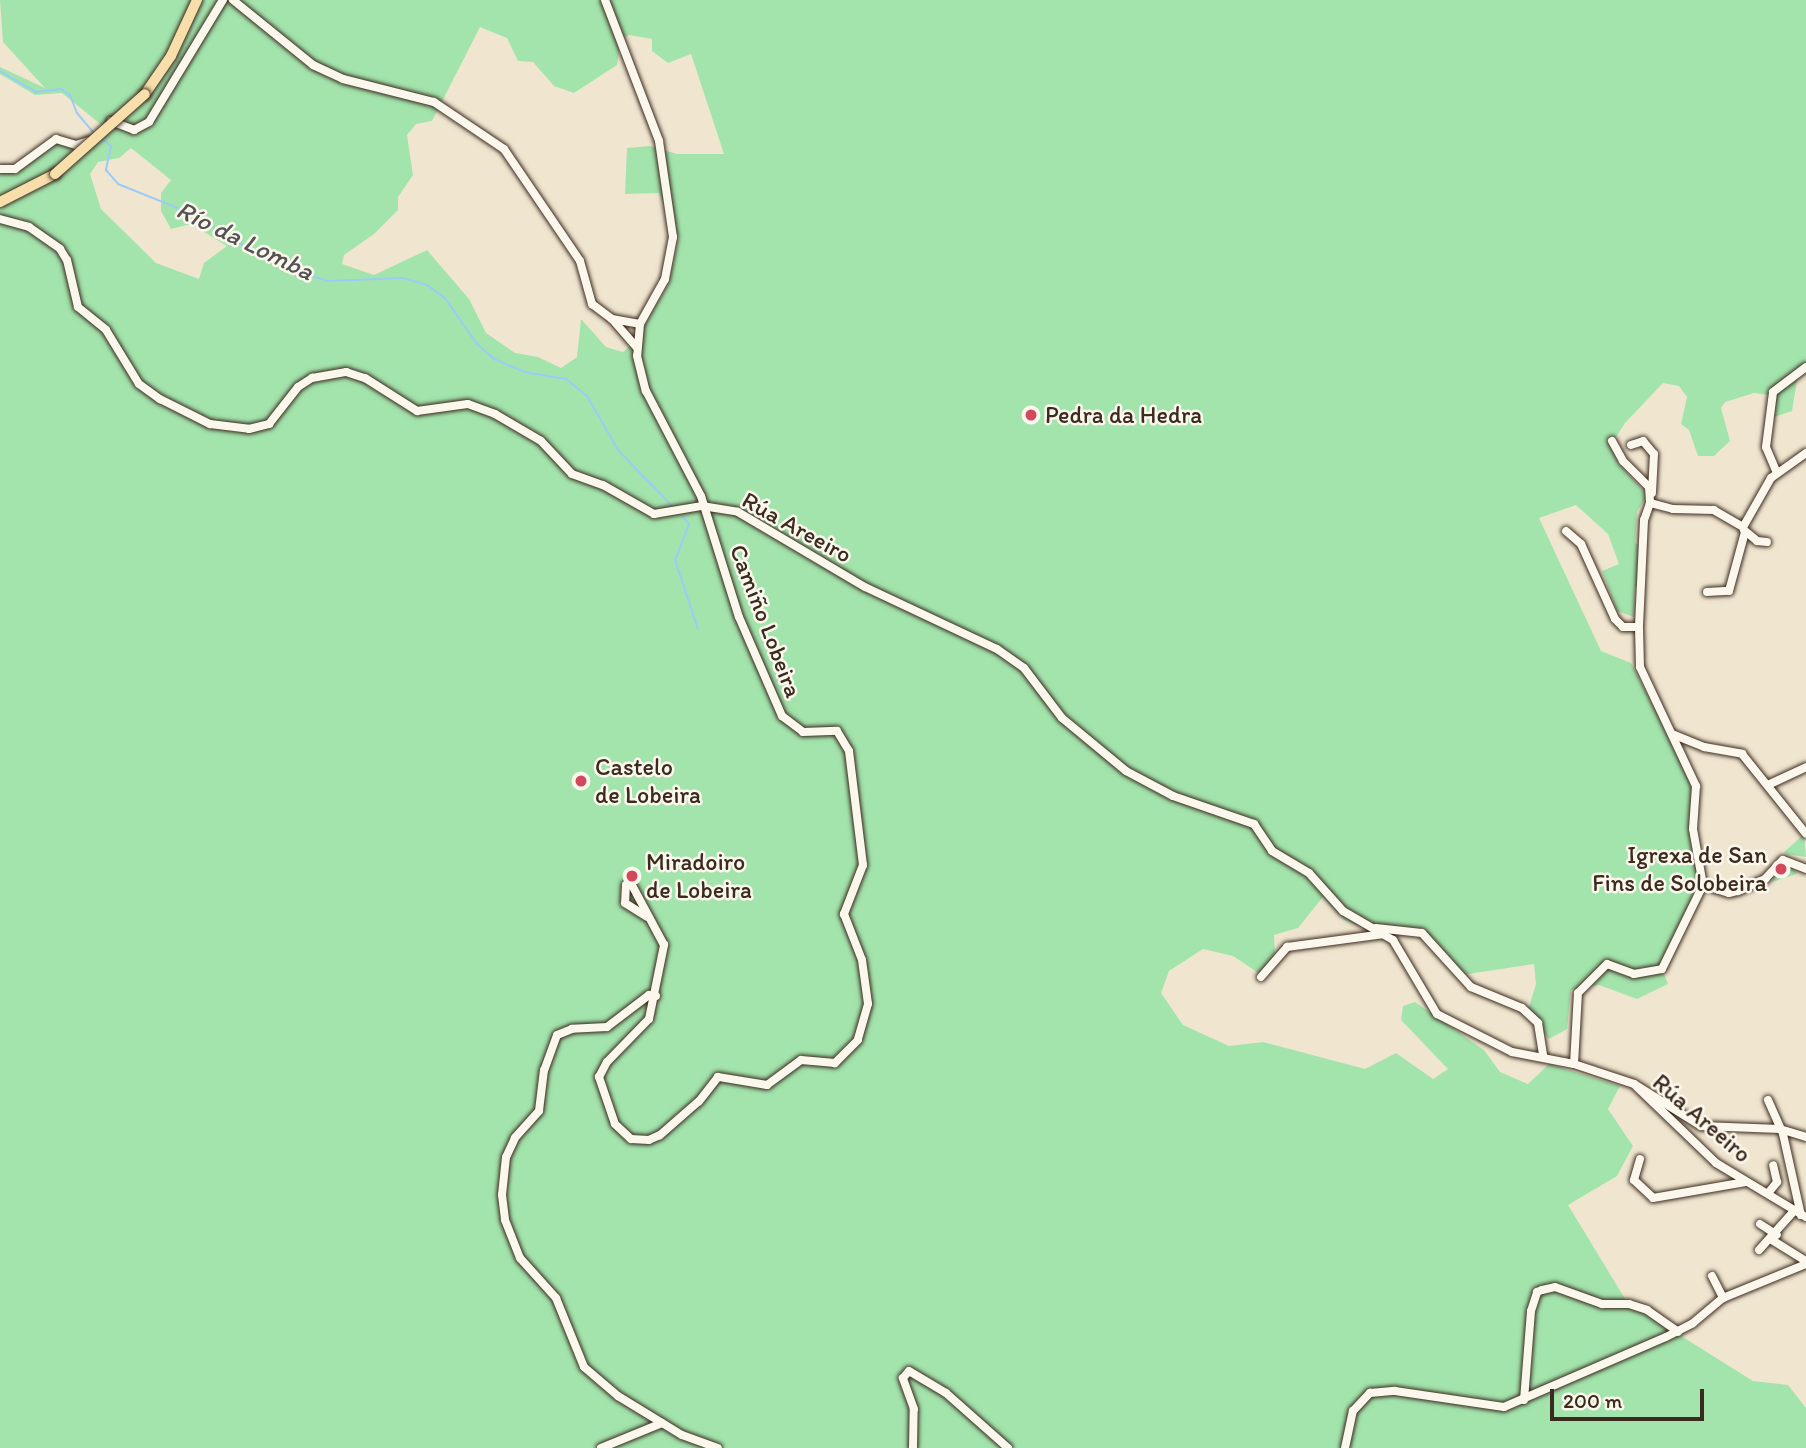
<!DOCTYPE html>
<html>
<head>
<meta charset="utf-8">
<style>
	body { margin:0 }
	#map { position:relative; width:1806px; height:1448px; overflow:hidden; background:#f0e6d0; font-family:Itim,sans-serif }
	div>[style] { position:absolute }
	.green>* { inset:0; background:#a3e4ad }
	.stream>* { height:2px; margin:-1px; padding:0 1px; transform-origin:1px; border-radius:1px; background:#9accf7 }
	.roads { filter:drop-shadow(0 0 2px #3b2a1e) drop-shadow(0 0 2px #3b2a1e) }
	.minor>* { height:8px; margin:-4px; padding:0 4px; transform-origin:4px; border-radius:4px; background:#fbf7ec }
	.highway>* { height:10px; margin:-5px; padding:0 5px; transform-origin:5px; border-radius:5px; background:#f8deab }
	.bridges { filter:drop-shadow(0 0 2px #3b2a1e) drop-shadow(0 0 2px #3b2a1e) }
	.highway-bridge>* { height:10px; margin:-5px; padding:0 5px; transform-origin:5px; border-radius:5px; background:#f8deab }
	.dots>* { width:19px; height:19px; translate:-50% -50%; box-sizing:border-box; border:4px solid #fbf7ec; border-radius:50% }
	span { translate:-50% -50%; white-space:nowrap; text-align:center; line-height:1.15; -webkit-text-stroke:5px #fbf7ec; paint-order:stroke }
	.poi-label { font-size:24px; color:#3b2a1e }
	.left { translate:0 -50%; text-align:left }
	.right { translate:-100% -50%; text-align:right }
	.street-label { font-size:24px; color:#3b2a1e }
	.water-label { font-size:26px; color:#535254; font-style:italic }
	.scale { position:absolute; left:1550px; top:1389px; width:154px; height:32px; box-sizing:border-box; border:4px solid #3b2a1e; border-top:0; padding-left:9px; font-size:21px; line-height:24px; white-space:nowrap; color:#3b2a1e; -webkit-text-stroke:5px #fbf7ec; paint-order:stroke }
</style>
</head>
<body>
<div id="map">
	<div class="green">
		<div style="clip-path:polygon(evenodd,0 0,1806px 0,1806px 373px,1798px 374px,1792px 411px,1774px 417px,1776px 396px,1754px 393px,1725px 402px,1721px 408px,1730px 441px,1714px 456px,1698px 456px,1689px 430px,1681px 424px,1687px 397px,1679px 386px,1663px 383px,1625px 423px,1610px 446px,1619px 464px,1647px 495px,1637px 512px,1635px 543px,1645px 548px,1644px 584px,1635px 587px,1634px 617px,1617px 611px,1602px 571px,1619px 564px,1608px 534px,1576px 505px,1539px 518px,1601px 651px,1631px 663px,1693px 784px,1703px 885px,1662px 969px,1668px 984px,1637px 999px,1599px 985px,1571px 990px,1567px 1029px,1549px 1039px,1527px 1013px,1536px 984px,1534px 964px,1461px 975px,1425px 930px,1362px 927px,1344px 920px,1323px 897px,1298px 928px,1274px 935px,1275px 953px,1260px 974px,1233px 956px,1203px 949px,1169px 971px,1161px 993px,1183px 1025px,1229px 1046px,1263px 1042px,1365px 1069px,1396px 1053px,1433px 1079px,1448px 1069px,1401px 1020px,1403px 1006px,1415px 1002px,1484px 1050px,1500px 1072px,1528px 1084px,1549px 1064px,1620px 1086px,1608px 1109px,1633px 1146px,1617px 1176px,1568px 1205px,1627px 1302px,1753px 1381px,1788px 1385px,1806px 1408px,1806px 1448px,0 1448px,0 169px,9px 170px,48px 143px,84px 143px,104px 127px,62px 93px,35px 95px,0 74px,0 67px,45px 88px,3px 42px,0 0,480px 27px,507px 38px,518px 61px,533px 62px,554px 86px,574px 93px,617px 65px,621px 40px,629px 35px,652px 39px,652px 51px,668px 63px,691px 54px,724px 154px,677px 154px,650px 146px,627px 148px,625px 194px,659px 193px,679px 238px,668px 285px,635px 342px,623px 352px,606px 347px,581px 319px,577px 357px,561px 368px,538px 357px,515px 353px,486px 333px,469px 299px,427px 250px,374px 275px,342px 264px,344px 255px,374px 234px,398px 210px,398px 197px,413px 175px,407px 135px,416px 124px,432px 121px,480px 27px,0 0,131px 148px,171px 180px,161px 193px,161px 211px,171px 229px,191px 224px,227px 246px,204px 263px,199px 279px,156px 263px,101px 209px,90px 174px,98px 162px,119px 158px,131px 148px)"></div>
		<div style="clip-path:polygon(1804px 834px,1806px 857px,1786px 854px,1784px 852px)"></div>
		<div style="clip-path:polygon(1790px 864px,1797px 874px,1772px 882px,1777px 865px)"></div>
	</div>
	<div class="stream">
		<div style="left:0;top:71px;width:42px;rotate:30.3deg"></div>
		<div style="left:36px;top:92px;width:25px;rotate:-7deg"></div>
		<div style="left:61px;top:89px;width:11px;rotate:34deg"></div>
		<div style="left:70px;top:95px;width:19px;rotate:69deg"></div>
		<div style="left:77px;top:113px;width:26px;rotate:50deg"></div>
		<div style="left:101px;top:138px;width:13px;rotate:39deg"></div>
		<div style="left:111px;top:146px;width:25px;rotate:102deg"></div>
		<div style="left:106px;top:170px;width:18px;rotate:49deg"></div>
		<div style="left:118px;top:184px;width:94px;rotate:21.9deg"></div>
		<div style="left:205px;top:219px;width:23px;rotate:45deg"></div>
		<div style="left:221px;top:235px;width:87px;rotate:25.1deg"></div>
		<div style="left:300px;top:272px;width:28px;rotate:18deg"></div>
		<div style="left:327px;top:281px;width:76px;rotate:-2.3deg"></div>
		<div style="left:403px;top:278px;width:25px;rotate:16deg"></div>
		<div style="left:427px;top:285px;width:22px;rotate:36deg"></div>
		<div style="left:445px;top:298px;width:56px;rotate:55.2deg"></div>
		<div style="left:477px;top:344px;width:23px;rotate:41deg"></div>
		<div style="left:494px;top:359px;width:33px;rotate:23deg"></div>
		<div style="left:524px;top:372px;width:43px;rotate:9.5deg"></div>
		<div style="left:566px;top:379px;width:27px;rotate:39deg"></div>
		<div style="left:587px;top:396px;width:62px;rotate:60.1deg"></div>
		<div style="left:618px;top:450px;width:79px;rotate:46deg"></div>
		<div style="left:683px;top:517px;width:9px;rotate:49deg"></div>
		<div style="left:689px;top:524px;width:39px;rotate:111deg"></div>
		<div style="left:675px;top:560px;width:73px;rotate:71.6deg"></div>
	</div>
	<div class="roads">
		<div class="minor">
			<div style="left:233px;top:0;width:103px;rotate:39.1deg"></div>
			<div style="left:313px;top:65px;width:33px;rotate:25deg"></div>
			<div style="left:343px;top:79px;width:94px;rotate:14.2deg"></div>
			<div style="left:434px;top:102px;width:84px;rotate:33.9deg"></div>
			<div style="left:504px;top:149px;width:135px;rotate:55.8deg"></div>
			<div style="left:580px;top:261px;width:45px;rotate:74.4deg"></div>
			<div style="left:592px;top:304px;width:25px;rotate:37deg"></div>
			<div style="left:612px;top:319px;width:28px;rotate:10deg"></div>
			<div style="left:605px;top:0;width:151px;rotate:69deg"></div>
			<div style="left:659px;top:141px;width:97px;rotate:81.7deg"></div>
			<div style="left:673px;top:237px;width:43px;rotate:100.8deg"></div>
			<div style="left:665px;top:279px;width:51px;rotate:119.1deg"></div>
			<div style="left:640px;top:324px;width:32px;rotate:95deg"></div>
			<div style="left:637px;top:356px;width:36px;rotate:76deg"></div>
			<div style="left:646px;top:391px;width:119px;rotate:62.4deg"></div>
			<div style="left:701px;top:496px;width:127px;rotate:72.6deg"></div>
			<div style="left:739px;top:617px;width:108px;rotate:66.5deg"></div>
			<div style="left:782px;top:716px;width:26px;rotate:37deg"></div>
			<div style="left:803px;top:732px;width:34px;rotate:-2deg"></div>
			<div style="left:837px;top:731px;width:23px;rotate:59deg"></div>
			<div style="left:849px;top:751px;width:115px;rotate:83deg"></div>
			<div style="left:863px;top:865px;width:53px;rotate:111.2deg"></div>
			<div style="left:844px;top:914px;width:49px;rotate:68.6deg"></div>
			<div style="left:862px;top:960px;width:44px;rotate:82.2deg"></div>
			<div style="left:868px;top:1004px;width:37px;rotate:106deg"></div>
			<div style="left:858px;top:1040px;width:33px;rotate:135deg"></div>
			<div style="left:835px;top:1063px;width:34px;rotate:-175deg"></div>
			<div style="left:801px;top:1060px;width:42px;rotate:143.7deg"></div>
			<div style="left:767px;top:1085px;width:50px;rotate:-170.7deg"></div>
			<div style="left:718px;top:1077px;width:31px;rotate:128deg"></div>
			<div style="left:699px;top:1101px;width:52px;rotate:138.9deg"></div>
			<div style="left:660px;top:1135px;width:12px;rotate:156deg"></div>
			<div style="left:649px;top:1140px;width:18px;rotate:-177deg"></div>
			<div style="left:631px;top:1139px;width:22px;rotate:-137deg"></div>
			<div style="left:615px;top:1124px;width:50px;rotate:-108.8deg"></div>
			<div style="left:599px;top:1077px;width:17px;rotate:-62deg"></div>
			<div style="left:607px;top:1062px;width:60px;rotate:-45.7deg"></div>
			<div style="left:649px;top:1019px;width:76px;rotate:-78.5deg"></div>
			<div style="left:664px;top:945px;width:68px;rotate:-118.1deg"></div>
			<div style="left:632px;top:885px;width:6px;rotate:180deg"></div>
			<div style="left:626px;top:885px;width:18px;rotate:93deg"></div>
			<div style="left:625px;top:903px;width:26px;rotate:32deg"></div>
			<div style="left:111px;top:121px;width:25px;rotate:21deg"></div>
			<div style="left:134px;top:130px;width:17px;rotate:-28deg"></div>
			<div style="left:149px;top:122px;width:143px;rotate:-58.8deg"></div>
			<div style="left:0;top:169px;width:15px"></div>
			<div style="left:15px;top:169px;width:51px;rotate:-36.2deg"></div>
			<div style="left:56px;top:139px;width:21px;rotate:17deg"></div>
			<div style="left:76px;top:145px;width:13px;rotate:-18deg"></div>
			<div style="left:0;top:219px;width:30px;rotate:15deg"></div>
			<div style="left:29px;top:227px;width:38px;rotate:35deg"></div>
			<div style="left:60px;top:249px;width:13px;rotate:58deg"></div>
			<div style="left:67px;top:260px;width:48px;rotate:76.8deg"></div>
			<div style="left:78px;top:307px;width:36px;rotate:39deg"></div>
			<div style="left:106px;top:330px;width:63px;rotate:58.6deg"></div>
			<div style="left:139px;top:384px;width:26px;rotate:36deg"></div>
			<div style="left:160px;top:399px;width:56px;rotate:26.6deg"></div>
			<div style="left:210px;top:424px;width:39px;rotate:7deg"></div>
			<div style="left:249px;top:429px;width:21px;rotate:-14deg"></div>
			<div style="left:269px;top:424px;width:47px;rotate:-51.9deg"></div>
			<div style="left:298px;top:387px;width:17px;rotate:-33deg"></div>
			<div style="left:312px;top:378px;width:35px;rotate:-10deg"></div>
			<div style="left:346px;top:372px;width:20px;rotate:18deg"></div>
			<div style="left:365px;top:378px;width:62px;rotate:32.4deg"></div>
			<div style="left:417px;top:411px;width:51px;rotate:-7.8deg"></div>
			<div style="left:468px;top:404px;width:29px;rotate:20deg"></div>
			<div style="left:495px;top:414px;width:53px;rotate:30.4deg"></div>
			<div style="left:541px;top:441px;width:45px;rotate:46.8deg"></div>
			<div style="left:572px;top:474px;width:33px;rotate:20deg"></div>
			<div style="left:603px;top:485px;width:59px;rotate:29.6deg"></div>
			<div style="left:654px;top:514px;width:49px;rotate:-9.5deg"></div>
			<div style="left:702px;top:506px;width:36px;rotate:9deg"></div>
			<div style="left:738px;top:512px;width:147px;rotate:30.6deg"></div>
			<div style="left:865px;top:587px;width:146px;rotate:25.2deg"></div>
			<div style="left:997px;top:649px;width:33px;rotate:35deg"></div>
			<div style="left:1024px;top:668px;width:63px;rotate:52.8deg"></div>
			<div style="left:1062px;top:718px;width:83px;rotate:39.6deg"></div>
			<div style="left:1126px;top:771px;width:53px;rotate:28deg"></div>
			<div style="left:1173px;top:796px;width:86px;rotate:19.1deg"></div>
			<div style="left:1254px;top:824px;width:32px;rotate:56deg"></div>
			<div style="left:1272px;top:851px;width:43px;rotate:30.7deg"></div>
			<div style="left:1309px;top:873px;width:51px;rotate:48.2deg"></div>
			<div style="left:1343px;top:911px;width:58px;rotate:30.1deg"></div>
			<div style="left:1393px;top:940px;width:86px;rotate:59.3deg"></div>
			<div style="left:1437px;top:1014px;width:84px;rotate:26.9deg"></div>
			<div style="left:1512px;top:1052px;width:63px;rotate:11deg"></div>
			<div style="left:1574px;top:1064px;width:63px;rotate:18.4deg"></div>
			<div style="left:1634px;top:1084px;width:79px;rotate:32.1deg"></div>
			<div style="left:1701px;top:1126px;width:79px;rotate:2.2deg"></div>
			<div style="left:1780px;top:1129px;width:27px;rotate:17deg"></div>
			<div style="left:612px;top:319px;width:37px;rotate:49deg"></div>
			<div style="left:1612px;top:441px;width:23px;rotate:61deg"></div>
			<div style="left:1623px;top:461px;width:37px;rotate:45deg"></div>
			<div style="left:1649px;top:487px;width:16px;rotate:86deg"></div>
			<div style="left:1631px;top:445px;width:13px;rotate:-18deg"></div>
			<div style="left:1643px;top:441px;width:17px;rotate:50deg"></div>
			<div style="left:1654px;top:454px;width:39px;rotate:93deg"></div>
			<div style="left:1806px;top:453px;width:43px;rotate:144.5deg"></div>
			<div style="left:1771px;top:478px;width:56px;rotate:119.7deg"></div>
			<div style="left:1743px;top:527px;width:34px;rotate:-150deg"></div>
			<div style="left:1714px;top:510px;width:41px;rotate:-178.6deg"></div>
			<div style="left:1673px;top:509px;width:24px;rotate:-165deg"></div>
			<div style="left:1650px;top:503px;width:18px;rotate:109deg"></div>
			<div style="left:1644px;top:520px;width:107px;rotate:92.7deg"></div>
			<div style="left:1639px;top:627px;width:40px;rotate:88.6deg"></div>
			<div style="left:1640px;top:667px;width:132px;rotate:64.8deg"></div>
			<div style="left:1696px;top:786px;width:43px;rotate:94deg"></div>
			<div style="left:1693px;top:829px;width:57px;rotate:79.9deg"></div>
			<div style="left:1703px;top:885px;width:27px;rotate:17deg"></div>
			<div style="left:1729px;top:893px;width:9px;rotate:-13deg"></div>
			<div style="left:1738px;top:891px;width:30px;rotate:-24deg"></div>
			<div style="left:1765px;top:879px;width:26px;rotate:-47deg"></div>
			<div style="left:1783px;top:860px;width:25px;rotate:21deg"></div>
			<div style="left:1777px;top:473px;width:28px;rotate:-113deg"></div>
			<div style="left:1766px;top:447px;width:55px;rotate:-82.7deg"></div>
			<div style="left:1773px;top:392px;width:41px;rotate:-37.1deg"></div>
			<div style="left:1744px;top:530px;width:17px;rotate:40deg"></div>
			<div style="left:1757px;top:541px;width:10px;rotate:6deg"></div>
			<div style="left:1566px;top:531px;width:20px;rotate:41deg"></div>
			<div style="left:1581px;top:544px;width:82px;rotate:65.6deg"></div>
			<div style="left:1615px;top:619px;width:11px;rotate:45deg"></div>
			<div style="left:1623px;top:627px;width:16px"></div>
			<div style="left:1707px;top:592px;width:22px;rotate:-3deg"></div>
			<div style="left:1729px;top:591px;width:61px;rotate:-74.8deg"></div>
			<div style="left:1672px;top:734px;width:35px;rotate:22deg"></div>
			<div style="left:1704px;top:747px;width:39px;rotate:10deg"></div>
			<div style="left:1742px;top:754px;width:102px;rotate:51.3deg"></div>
			<div style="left:1770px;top:784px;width:40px;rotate:-25deg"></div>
			<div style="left:1376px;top:928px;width:46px;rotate:6.2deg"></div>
			<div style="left:1422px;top:933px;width:73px;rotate:47.8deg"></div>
			<div style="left:1471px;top:987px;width:55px;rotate:22.4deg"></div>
			<div style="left:1522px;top:1008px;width:22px;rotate:43deg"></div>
			<div style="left:1538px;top:1023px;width:33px;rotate:81deg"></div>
			<div style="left:1261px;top:977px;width:40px;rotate:-49deg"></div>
			<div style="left:1287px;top:947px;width:98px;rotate:-7.6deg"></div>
			<div style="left:656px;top:996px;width:7px;rotate:-172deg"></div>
			<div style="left:649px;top:995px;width:53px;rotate:142.7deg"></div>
			<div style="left:607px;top:1027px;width:35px;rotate:177deg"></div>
			<div style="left:572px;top:1029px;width:16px;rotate:158deg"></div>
			<div style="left:557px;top:1035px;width:37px;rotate:110deg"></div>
			<div style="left:544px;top:1070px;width:41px;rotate:97deg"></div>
			<div style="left:539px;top:1111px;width:36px;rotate:132deg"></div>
			<div style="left:515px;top:1138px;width:21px;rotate:115deg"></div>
			<div style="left:506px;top:1157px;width:38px;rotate:96deg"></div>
			<div style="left:502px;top:1195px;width:25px;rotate:83deg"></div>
			<div style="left:505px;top:1220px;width:41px;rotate:68.5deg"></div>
			<div style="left:520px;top:1258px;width:54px;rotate:48deg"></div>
			<div style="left:556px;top:1298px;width:74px;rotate:67.9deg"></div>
			<div style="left:584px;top:1367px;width:45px;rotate:40.5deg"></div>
			<div style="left:618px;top:1396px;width:75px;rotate:31.4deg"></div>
			<div style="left:682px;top:1435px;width:38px;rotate:20deg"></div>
			<div style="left:1574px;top:1064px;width:71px;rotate:-86.8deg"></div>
			<div style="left:1578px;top:993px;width:41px;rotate:-45deg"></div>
			<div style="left:1607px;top:964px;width:29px;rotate:20deg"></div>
			<div style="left:1634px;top:974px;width:28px;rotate:-10deg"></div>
			<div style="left:1662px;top:969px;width:93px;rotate:-64deg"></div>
			<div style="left:1636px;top:1086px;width:111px;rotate:43.9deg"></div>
			<div style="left:1716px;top:1163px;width:105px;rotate:31deg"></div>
			<div style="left:1768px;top:1100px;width:37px;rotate:66deg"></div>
			<div style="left:1783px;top:1134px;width:83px;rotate:77.5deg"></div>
			<div style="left:1640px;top:1159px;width:22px;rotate:106deg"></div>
			<div style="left:1634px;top:1180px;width:26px;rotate:43deg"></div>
			<div style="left:1653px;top:1198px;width:94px;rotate:-9.8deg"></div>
			<div style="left:1769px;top:1192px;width:13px;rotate:-51deg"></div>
			<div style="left:1777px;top:1182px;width:17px;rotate:-103deg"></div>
			<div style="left:1760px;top:1224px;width:20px;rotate:33deg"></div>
			<div style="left:1772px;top:1240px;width:40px;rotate:32deg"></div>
			<div style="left:1759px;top:1250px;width:52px;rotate:-48.1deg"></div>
			<div style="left:1712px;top:1276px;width:25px;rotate:63deg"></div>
			<div style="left:1524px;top:1400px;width:89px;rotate:-85.5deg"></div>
			<div style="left:1531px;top:1311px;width:20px;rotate:-72deg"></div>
			<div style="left:1537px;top:1292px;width:5px;rotate:-22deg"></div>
			<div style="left:1542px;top:1290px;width:13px;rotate:-13deg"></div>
			<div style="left:1555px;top:1287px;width:50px;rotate:19.9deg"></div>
			<div style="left:1602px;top:1304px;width:27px"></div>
			<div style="left:1629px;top:1304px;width:19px;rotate:18deg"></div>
			<div style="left:1647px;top:1310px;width:38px;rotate:35deg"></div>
			<div style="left:601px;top:1448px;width:66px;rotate:-22.3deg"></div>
			<div style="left:913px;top:1448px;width:39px;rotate:-89deg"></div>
			<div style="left:914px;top:1409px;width:33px;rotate:-110deg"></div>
			<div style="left:903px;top:1378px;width:9px;rotate:-49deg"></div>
			<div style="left:909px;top:1371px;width:43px;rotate:30.7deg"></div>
			<div style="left:946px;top:1393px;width:83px;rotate:41.6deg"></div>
			<div style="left:1345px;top:1448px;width:38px;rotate:-78deg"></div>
			<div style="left:1353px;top:1411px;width:25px;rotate:-47deg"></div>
			<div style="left:1370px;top:1393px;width:25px;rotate:-5deg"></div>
			<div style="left:1395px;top:1391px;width:110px;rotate:8.4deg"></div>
			<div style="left:1504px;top:1407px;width:176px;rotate:-23.4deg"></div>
			<div style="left:1666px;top:1337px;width:30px;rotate:-27deg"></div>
			<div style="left:1693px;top:1323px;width:39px;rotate:-40deg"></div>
			<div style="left:1723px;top:1298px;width:90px;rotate:-22.3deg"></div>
		</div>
		<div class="highway">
			<div style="left:145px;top:94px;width:46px;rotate:-55.6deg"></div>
			<div style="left:171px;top:56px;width:62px;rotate:-65.1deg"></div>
			<div style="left:0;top:202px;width:62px;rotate:-27deg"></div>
		</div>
	</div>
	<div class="bridges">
		<div class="highway-bridge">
			<div style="left:55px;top:174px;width:120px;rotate:-41.6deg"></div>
		</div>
	</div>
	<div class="dots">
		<div style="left:1031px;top:415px;background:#d1495b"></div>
		<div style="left:581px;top:781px;background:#d1495b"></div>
		<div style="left:1781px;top:869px;background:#d1495b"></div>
		<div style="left:632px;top:876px;background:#d1495b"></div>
	</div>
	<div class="poi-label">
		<span class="left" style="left:1045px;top:415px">Pedra da Hedra</span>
		<span class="left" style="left:595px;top:781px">Castelo<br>de Lobeira</span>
		<span class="right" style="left:1767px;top:869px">Igrexa de San<br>Fins de Solobeira</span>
		<span class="left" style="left:646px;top:876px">Miradoiro<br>de Lobeira</span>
	</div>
	<div class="street-label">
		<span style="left:797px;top:527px;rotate:29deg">Rúa Areeiro</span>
		<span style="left:766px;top:621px;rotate:69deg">Camiño Lobeira</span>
		<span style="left:1702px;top:1118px;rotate:41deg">Rúa Areeiro</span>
	</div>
	<div class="water-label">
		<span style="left:245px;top:241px;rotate:26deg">Río da Lomba</span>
	</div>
	<div class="scale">200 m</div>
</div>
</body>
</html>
